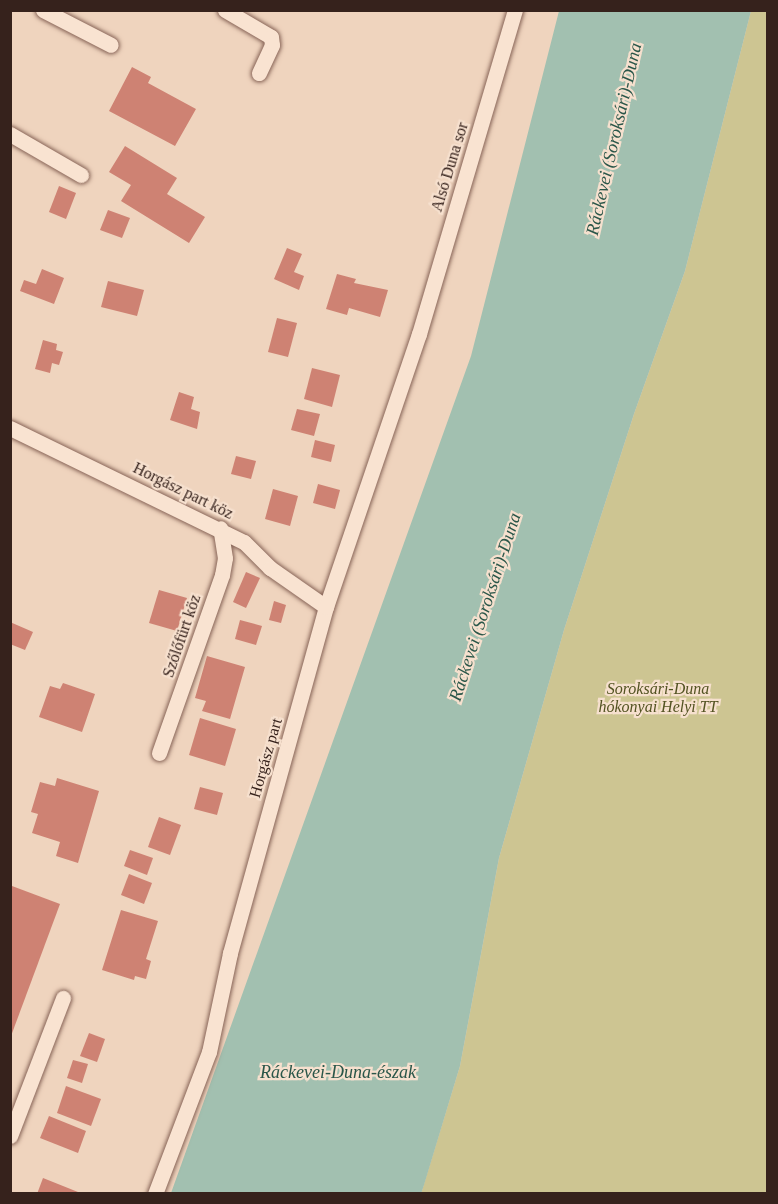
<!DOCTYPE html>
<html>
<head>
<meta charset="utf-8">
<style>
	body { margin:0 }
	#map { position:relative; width:778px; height:1204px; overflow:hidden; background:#efd4be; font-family:Georgia,serif }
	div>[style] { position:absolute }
	.green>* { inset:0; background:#cdc592 }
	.water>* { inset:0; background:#a2c0b0 }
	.building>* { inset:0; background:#ce8273 }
	.roads { filter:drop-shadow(0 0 2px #876457) drop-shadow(0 0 2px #876457) }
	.minor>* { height:15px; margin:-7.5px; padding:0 7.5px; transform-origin:7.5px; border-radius:7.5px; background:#f9e3d1 }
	span { translate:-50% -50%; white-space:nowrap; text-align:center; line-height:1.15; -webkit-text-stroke:4.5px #f6e0ce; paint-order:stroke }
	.street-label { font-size:16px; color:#36221c }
	.park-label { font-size:16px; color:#535322; font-style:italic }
	.water-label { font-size:18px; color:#2a5649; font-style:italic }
	.frame { position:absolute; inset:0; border:12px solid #36221c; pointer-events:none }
</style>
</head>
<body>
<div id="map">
	<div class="green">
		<div style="clip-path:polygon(751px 11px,767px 11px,767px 1193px,421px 1194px,460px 1066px,499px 858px,564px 630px,634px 414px,685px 271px)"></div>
	</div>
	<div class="water">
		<div style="clip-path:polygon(559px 11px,751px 11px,685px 271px,634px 414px,564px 630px,499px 858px,460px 1066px,424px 1185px,421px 1194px,171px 1193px,471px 356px)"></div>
	</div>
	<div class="building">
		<div style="clip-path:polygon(132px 67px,151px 77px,148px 83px,196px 109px,175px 146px,109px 111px)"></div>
		<div style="clip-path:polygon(125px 146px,177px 178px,167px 194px,205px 217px,189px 243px,121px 201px,131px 185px,109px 172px)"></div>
		<div style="clip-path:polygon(59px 186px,76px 193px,66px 219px,49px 212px)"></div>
		<div style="clip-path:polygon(108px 210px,130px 218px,122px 238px,100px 230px)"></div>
		<div style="clip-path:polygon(287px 248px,302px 254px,294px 272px,304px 276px,299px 290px,274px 279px)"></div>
		<div style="clip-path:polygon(42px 269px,64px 278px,54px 304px,20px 291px,24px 280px,36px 284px)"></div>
		<div style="clip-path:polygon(337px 274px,356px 279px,354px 283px,388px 290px,380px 317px,349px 308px,347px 315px,326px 309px)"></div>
		<div style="clip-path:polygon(108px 281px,144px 290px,137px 316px,101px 307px)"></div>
		<div style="clip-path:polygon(277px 318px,297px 323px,288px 357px,268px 352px)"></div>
		<div style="clip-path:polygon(43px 340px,57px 344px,56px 350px,63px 352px,59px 365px,52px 363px,50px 373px,35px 369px)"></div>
		<div style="clip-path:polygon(312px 368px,340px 375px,332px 407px,304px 399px)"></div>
		<div style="clip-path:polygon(179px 392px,194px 397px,191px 409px,200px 412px,197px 429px,170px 420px)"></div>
		<div style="clip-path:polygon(297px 409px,320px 414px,314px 436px,291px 430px)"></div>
		<div style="clip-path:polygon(315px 440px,335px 445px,331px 462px,311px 457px)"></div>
		<div style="clip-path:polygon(236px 456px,256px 461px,251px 479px,231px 474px)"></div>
		<div style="clip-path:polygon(318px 484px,340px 490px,335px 509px,313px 503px)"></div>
		<div style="clip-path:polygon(273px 489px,298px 496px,290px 526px,265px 519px)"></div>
		<div style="clip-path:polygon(246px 572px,260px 578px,246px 608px,233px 602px)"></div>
		<div style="clip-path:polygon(159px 590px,187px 598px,177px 631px,149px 623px)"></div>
		<div style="clip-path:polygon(274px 601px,286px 605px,281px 623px,269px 620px)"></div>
		<div style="clip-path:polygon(240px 620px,262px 626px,256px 645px,235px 639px)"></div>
		<div style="clip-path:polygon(10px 622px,33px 632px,25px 650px,10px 644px)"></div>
		<div style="clip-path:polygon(207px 656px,245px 667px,230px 719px,202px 711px,206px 701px,195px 698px)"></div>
		<div style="clip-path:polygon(63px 683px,95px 694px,82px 732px,39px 717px,50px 686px,60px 689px)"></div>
		<div style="clip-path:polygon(200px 718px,236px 729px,225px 766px,189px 755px)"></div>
		<div style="clip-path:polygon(57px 778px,99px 791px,78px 863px,56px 856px,60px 842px,32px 833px,38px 814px,31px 812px,40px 782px,55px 786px)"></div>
		<div style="clip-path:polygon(200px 787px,223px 793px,217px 815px,194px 809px)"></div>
		<div style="clip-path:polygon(159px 817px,181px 825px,170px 855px,148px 847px)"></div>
		<div style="clip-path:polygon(130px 850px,153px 858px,147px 875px,124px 866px)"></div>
		<div style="clip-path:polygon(129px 874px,152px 883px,144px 904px,121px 895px)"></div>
		<div style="clip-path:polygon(12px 886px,60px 904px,11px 1036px,10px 890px)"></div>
		<div style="clip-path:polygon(121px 910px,158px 921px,146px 959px,151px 961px,146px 979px,135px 976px,134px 980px,102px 970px)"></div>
		<div style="clip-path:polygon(89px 1033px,105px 1039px,97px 1062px,80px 1056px)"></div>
		<div style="clip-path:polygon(73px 1060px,88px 1064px,82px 1083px,67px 1078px)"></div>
		<div style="clip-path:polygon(66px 1086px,101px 1099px,91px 1126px,57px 1113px)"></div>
		<div style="clip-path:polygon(49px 1116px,86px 1131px,78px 1153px,40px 1138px)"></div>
		<div style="clip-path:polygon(43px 1178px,78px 1192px,78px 1194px,37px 1194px)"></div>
	</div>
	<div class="roads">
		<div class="minor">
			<div style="left:43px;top:10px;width:76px;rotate:27.2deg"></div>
			<div style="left:225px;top:10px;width:53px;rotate:30.4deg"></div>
			<div style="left:271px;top:37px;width:8px;rotate:83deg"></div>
			<div style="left:272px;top:45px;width:31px;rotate:115deg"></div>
			<div style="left:10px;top:134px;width:82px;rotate:30deg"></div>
			<div style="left:10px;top:428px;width:260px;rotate:26deg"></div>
			<div style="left:244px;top:542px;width:37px;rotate:45deg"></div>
			<div style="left:270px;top:568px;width:68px;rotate:34.9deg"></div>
			<div style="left:159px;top:753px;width:189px;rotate:-70.5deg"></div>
			<div style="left:222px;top:575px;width:17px;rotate:-80deg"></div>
			<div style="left:225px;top:558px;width:30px;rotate:-99deg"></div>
			<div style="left:10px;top:1136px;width:148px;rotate:-69deg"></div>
			<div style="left:155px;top:1194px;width:152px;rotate:-69.2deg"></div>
			<div style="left:209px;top:1052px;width:101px;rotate:-78deg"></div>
			<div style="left:230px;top:953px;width:359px;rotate:-74.5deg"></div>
			<div style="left:326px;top:607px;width:288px;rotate:-71.2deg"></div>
			<div style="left:419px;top:334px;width:338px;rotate:-73.5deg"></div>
		</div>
	</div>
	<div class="street-label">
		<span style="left:450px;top:167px;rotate:-73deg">Alsó Duna sor</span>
		<span style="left:183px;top:491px;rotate:26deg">Horgász part köz</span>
		<span style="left:182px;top:636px;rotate:-71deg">Szőlőfürt köz</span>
		<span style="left:266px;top:758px;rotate:-74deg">Horgász part</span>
	</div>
	<div class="park-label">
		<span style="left:658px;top:698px">Soroksári-Duna<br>hókonyai Helyi TT</span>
	</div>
	<div class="water-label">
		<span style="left:614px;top:139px;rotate:-77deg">Ráckevei (Soroksári)-Duna</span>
		<span style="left:485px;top:607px;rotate:-72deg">Ráckevei (Soroksári)-Duna</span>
		<span style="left:338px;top:1072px">Ráckevei-Duna-észak</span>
	</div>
	<div class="frame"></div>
</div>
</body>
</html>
